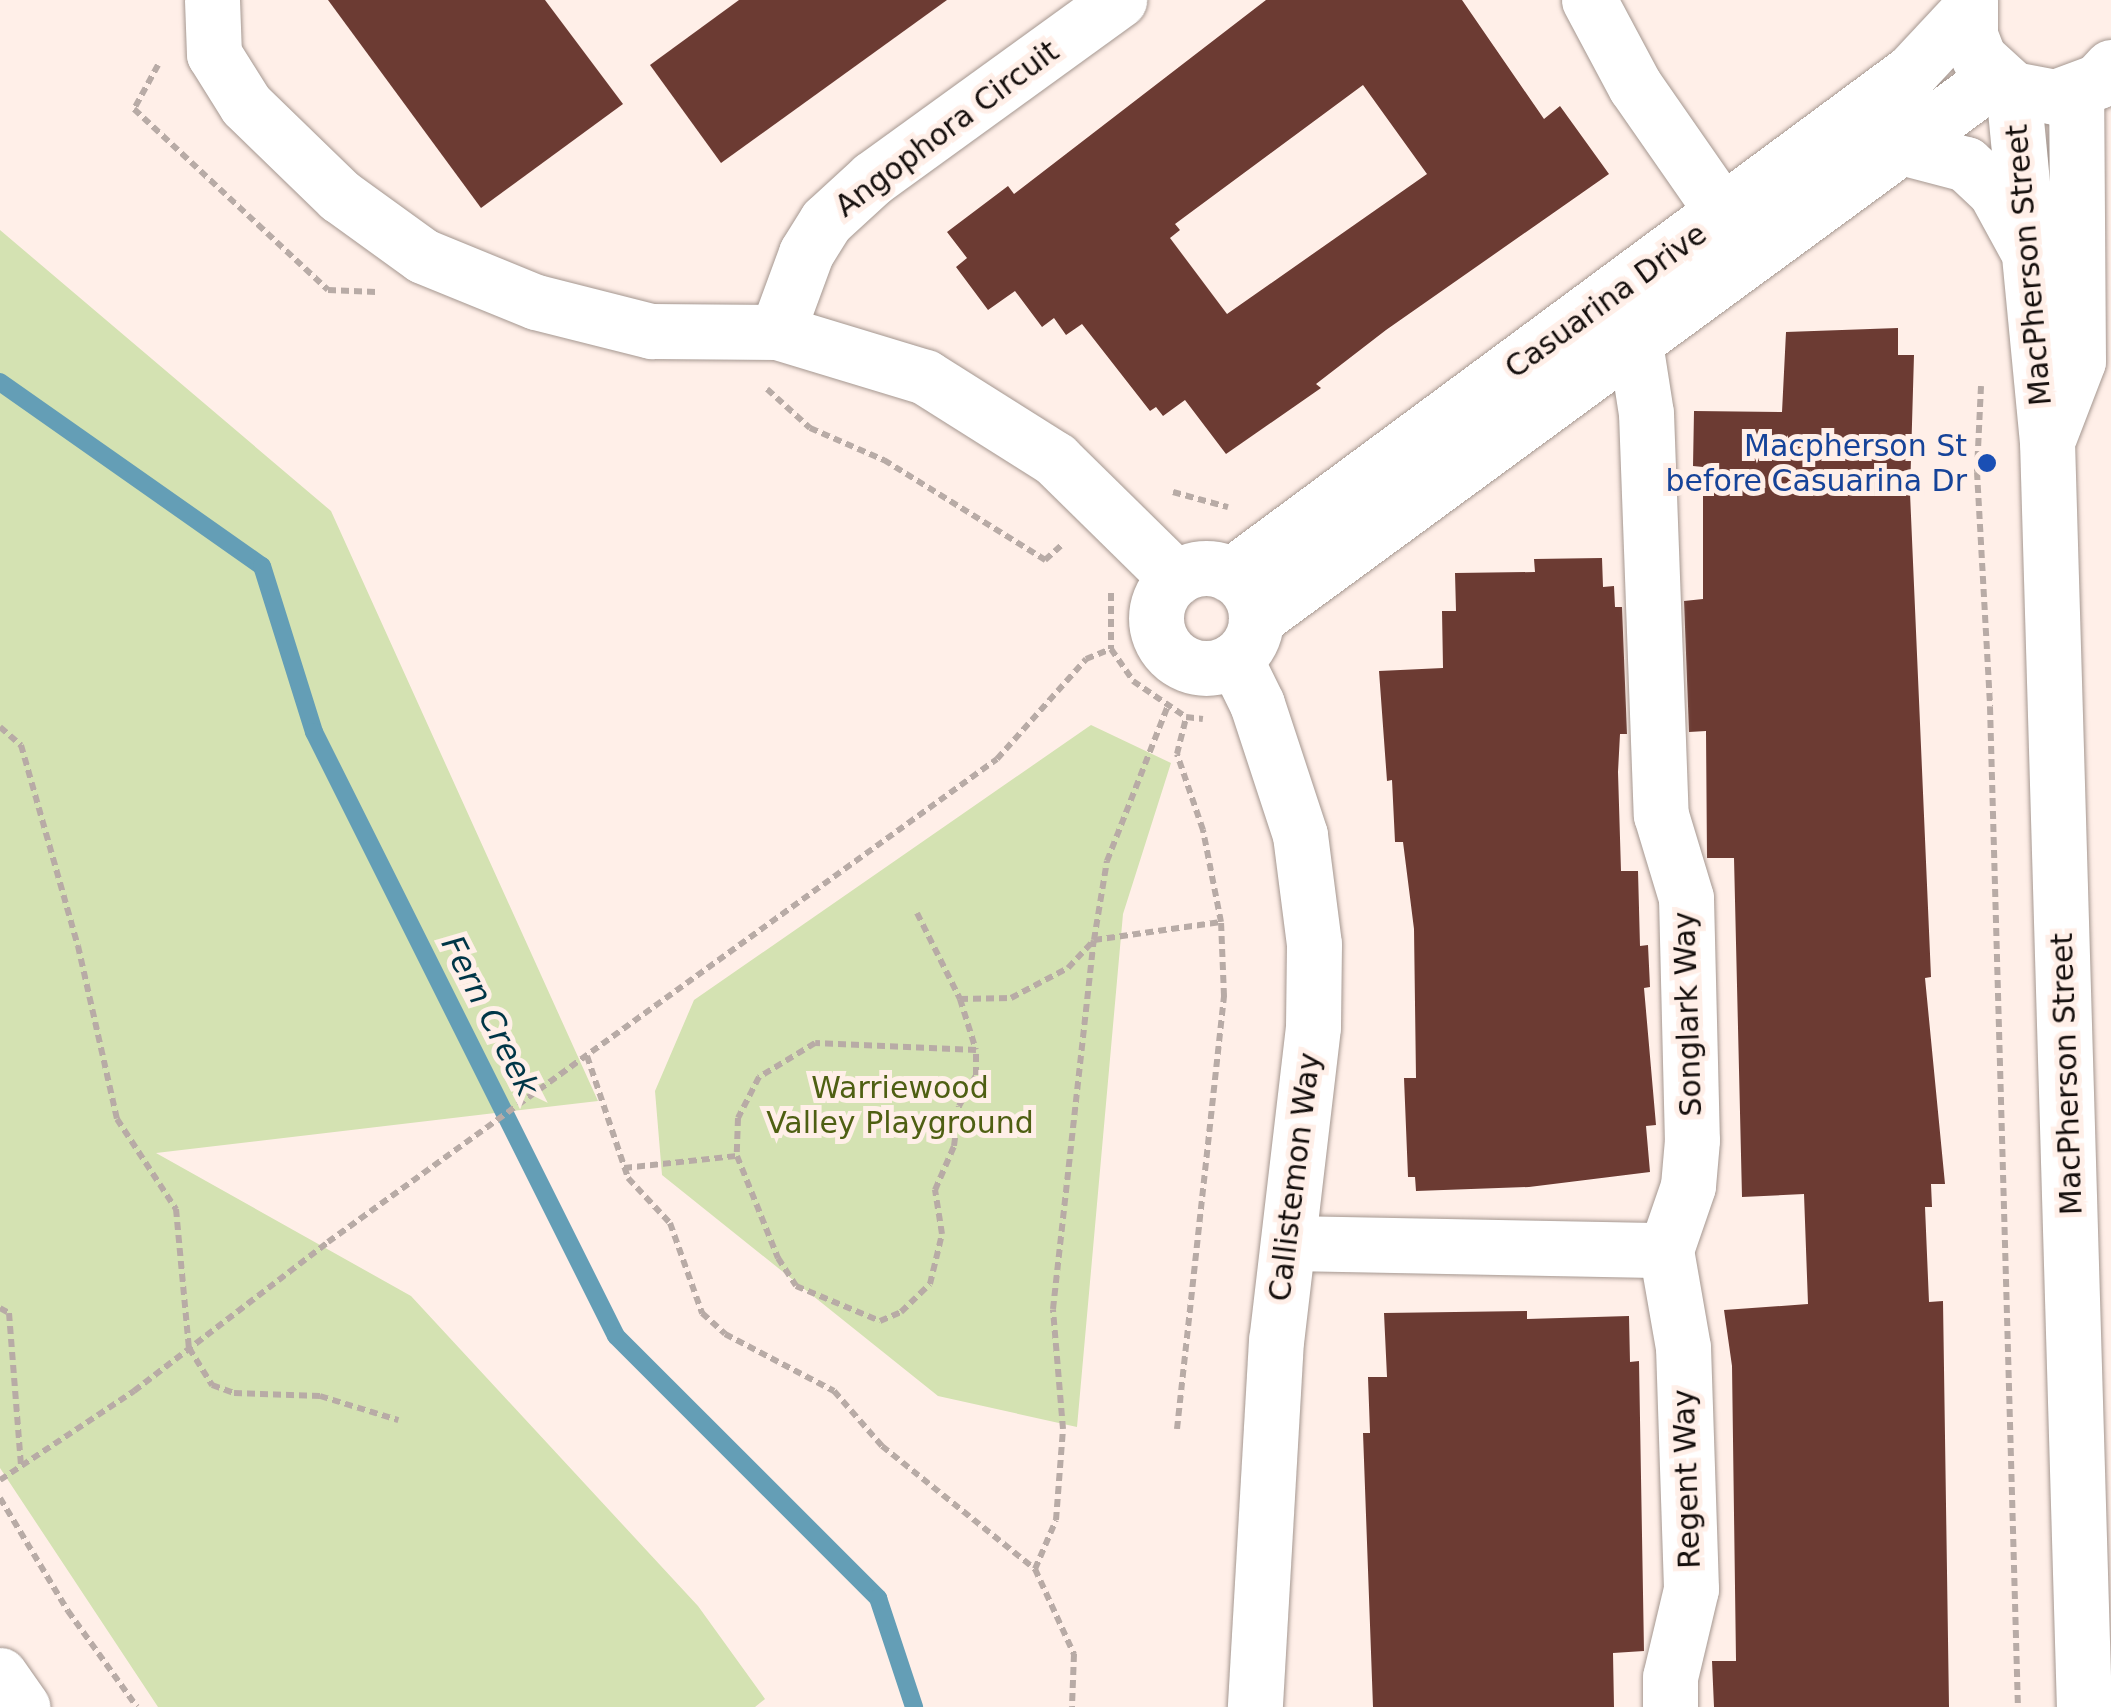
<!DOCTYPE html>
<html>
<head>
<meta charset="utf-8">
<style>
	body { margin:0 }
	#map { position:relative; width:2111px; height:1707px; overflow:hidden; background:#ffefe8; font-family:"DejaVu Sans",sans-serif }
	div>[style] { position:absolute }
	.green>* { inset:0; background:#d4e2b2 }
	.stream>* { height:18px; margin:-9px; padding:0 9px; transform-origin:9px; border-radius:9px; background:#649eb6 }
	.building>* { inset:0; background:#6c3b33 }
	.path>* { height:6px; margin-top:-3px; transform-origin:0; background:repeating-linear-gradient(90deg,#b8aba6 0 8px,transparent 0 13px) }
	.roads { filter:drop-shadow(0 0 2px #a59790) drop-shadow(0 0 2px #a59790) }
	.street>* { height:55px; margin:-27.5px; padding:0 27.5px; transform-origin:27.5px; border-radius:27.5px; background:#fff }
	.street>.ring { margin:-27.5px; padding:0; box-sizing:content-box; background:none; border:55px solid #fff; border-radius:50% }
	.secondary>* { height:55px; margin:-27.5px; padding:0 27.5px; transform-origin:27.5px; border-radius:27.5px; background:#fff }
	.dots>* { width:28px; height:28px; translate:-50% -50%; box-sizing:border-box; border:5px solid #ffefe8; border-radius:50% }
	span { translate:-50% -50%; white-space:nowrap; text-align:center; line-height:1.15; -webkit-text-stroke:10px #ffefe8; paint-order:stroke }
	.street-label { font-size:30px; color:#150f0d }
	.transit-label { font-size:30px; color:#164399 }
	.right { translate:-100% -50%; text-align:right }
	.park-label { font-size:30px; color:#4e5f12 }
	.water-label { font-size:32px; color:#003647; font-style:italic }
</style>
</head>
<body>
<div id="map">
	<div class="green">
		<div style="clip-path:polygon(0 230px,331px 511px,598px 1101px,156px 1153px,411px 1296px,698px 1606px,765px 1699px,755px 1707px,158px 1707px,0 1468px)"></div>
		<div style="clip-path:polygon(1091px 725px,1171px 763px,1123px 914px,1077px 1427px,938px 1396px,662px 1175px,655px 1091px,694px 1000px)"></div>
	</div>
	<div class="stream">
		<div style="left:0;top:382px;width:320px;rotate:35.1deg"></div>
		<div style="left:262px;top:566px;width:174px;rotate:72.6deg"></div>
		<div style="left:314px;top:732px;width:675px;rotate:63.43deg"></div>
		<div style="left:616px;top:1336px;width:371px;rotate:45deg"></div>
		<div style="left:878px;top:1598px;width:115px;rotate:71.7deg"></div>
	</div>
	<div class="building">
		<div style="clip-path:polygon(328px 0,545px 0,623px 104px,481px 208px)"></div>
		<div style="clip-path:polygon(739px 0,947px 0,721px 163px,650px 65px)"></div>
		<div style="clip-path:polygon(evenodd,1266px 0,1462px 0,1544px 119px,1560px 106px,1609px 174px,1386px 330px,1316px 384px,1321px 388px,1226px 454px,1185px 400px,1163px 416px,1156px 407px,1150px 411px,1082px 324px,1066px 335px,1054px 318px,1042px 327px,1015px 291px,988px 310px,956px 267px,967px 258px,947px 232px,1008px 186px,1014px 194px,1266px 0,1363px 85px,1427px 174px,1227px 314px,1170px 238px,1180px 230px,1175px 224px,1363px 85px)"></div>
		<div style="clip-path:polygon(1898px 328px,1898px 355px,1914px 355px,1910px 493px,1931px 977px,1925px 978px,1945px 1184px,1931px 1184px,1932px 1207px,1925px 1207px,1929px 1302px,1943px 1301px,1949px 1707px,1714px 1707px,1712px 1661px,1736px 1661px,1732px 1366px,1724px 1310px,1808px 1304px,1804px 1194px,1742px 1197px,1734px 858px,1707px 858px,1706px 731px,1689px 732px,1684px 601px,1703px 599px,1703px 467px,1693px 466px,1694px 411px,1782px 412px,1786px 332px)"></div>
		<div style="clip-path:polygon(1602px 558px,1603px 587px,1614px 586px,1615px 607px,1622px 607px,1627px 734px,1620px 734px,1618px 772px,1621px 871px,1638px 871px,1640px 946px,1648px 945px,1650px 987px,1644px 988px,1656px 1125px,1646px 1126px,1650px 1172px,1529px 1187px,1416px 1191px,1415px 1177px,1408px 1177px,1404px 1078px,1416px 1078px,1414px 929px,1403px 842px,1395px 842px,1392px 780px,1387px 781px,1379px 671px,1443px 668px,1442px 611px,1456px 611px,1455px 573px,1535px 572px,1534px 559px)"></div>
		<div style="clip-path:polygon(1527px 1311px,1527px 1319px,1629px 1316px,1630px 1362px,1639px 1361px,1644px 1651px,1613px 1653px,1614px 1707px,1373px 1707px,1363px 1433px,1370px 1433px,1368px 1377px,1387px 1377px,1384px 1313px)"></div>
	</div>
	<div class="path">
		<div style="left:158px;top:65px;width:50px;rotate:118.6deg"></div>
		<div style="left:134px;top:109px;width:265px;rotate:43deg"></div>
		<div style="left:328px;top:290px;width:48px;rotate:2.4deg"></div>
		<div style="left:1981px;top:386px;width:86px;rotate:92.7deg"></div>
		<div style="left:1977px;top:472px;width:235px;rotate:86.8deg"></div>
		<div style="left:1990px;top:707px;width:1000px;rotate:88.4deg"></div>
		<div style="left:767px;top:389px;width:58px;rotate:42.2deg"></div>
		<div style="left:810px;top:428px;width:81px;rotate:23.4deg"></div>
		<div style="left:884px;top:460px;width:190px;rotate:31.8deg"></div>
		<div style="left:1045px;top:560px;width:24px;rotate:-42deg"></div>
		<div style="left:1173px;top:492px;width:57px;rotate:15.3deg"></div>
		<div style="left:1111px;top:593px;width:56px;rotate:90deg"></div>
		<div style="left:1111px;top:649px;width:39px;rotate:55deg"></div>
		<div style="left:1133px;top:681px;width:64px;rotate:34.2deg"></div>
		<div style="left:1186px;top:717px;width:17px;rotate:7deg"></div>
		<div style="left:0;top:727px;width:28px;rotate:41deg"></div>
		<div style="left:21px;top:745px;width:209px;rotate:74.2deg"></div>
		<div style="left:78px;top:946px;width:177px;rotate:77.3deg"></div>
		<div style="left:117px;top:1119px;width:108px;rotate:56.8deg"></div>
		<div style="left:176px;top:1209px;width:140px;rotate:84.7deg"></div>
		<div style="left:189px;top:1348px;width:44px;rotate:58.1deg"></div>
		<div style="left:212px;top:1385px;width:23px;rotate:20deg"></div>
		<div style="left:234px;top:1393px;width:86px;rotate:2deg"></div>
		<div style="left:320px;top:1396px;width:82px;rotate:17.1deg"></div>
		<div style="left:917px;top:913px;width:96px;rotate:63.4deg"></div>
		<div style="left:960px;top:999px;width:51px;rotate:-1.1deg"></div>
		<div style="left:1011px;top:998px;width:64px;rotate:-27.8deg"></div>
		<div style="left:1068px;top:968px;width:38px;rotate:-47deg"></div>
		<div style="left:1094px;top:940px;width:80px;rotate:-80.7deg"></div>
		<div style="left:1107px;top:861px;width:168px;rotate:-68.6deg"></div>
		<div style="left:960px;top:999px;width:53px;rotate:72.6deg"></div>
		<div style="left:976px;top:1050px;width:161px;rotate:-177.5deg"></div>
		<div style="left:815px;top:1043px;width:66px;rotate:148.7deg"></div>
		<div style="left:759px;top:1077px;width:46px;rotate:117.1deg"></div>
		<div style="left:738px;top:1118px;width:38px;rotate:92deg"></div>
		<div style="left:737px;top:1156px;width:110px;rotate:68.1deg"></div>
		<div style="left:778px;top:1258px;width:33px;rotate:57deg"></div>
		<div style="left:796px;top:1286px;width:91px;rotate:22.6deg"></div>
		<div style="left:880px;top:1321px;width:23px;rotate:-23deg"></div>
		<div style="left:901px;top:1312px;width:40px;rotate:-44deg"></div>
		<div style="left:930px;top:1284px;width:51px;rotate:-76.5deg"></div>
		<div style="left:942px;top:1234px;width:45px;rotate:-99deg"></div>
		<div style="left:935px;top:1190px;width:48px;rotate:-66.6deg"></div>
		<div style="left:954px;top:1146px;width:40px;rotate:-82.9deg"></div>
		<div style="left:959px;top:1106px;width:35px;rotate:-61deg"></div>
		<div style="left:976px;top:1075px;width:25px;rotate:-90deg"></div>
		<div style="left:587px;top:1056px;width:129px;rotate:71.4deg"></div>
		<div style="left:628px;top:1178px;width:62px;rotate:47deg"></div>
		<div style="left:670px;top:1223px;width:96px;rotate:70.4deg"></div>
		<div style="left:702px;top:1313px;width:31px;rotate:42deg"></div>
		<div style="left:725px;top:1334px;width:123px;rotate:27.6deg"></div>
		<div style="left:834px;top:1391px;width:73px;rotate:48.9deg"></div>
		<div style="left:882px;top:1446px;width:196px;rotate:38.8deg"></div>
		<div style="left:1035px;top:1569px;width:94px;rotate:65.4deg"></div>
		<div style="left:1074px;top:1654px;width:53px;rotate:92.2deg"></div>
		<div style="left:624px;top:1168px;width:114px;rotate:-6.1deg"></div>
		<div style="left:0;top:1308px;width:10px;rotate:29deg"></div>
		<div style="left:9px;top:1313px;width:153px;rotate:85.5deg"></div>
		<div style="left:1177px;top:1429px;width:436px;rotate:-83.8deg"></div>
		<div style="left:1224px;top:996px;width:74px;rotate:-92.3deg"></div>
		<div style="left:1221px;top:922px;width:94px;rotate:-101.1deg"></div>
		<div style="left:1203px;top:830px;width:80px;rotate:-108.9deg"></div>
		<div style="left:1177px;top:754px;width:38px;rotate:-76deg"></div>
		<div style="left:0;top:1480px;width:161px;rotate:-33.6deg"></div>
		<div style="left:134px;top:1391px;width:245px;rotate:-37.5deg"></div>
		<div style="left:328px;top:1242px;width:825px;rotate:-35.83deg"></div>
		<div style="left:997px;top:759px;width:134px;rotate:-48.3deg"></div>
		<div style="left:1086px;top:659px;width:27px;rotate:-22deg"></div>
		<div style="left:0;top:1498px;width:132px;rotate:59deg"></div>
		<div style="left:68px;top:1611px;width:118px;rotate:54.3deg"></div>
		<div style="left:1035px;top:1569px;width:53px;rotate:-66.8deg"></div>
		<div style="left:1056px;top:1520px;width:91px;rotate:-85.6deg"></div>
		<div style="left:1063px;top:1429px;width:120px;rotate:-94.8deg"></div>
		<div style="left:1053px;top:1309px;width:371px;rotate:-83.7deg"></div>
		<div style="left:1094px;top:940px;width:128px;rotate:-8.1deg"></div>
	</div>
	<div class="roads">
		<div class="street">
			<div style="left:212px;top:0;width:54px;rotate:87.9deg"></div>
			<div style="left:214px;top:54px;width:60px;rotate:57.9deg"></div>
			<div style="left:246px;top:105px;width:131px;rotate:44.1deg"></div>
			<div style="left:340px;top:196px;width:102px;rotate:35.9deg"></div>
			<div style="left:423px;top:256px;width:122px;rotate:22.2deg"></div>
			<div style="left:536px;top:302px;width:119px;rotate:14.2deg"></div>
			<div style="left:651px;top:331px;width:126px;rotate:0.5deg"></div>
			<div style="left:777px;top:332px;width:155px;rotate:16.9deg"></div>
			<div style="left:925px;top:377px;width:154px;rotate:32.2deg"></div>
			<div style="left:1055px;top:459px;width:170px;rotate:44.5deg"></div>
			<div style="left:1589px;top:0;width:98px;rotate:61.9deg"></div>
			<div style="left:1635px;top:86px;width:156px;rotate:55.2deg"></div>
			<div style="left:1901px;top:147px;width:67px;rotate:14.7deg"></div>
			<div style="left:1966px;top:164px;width:40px;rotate:43deg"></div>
			<div style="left:1995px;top:191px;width:63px;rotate:61.4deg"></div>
			<div style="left:777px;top:332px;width:84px;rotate:-69.8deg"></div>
			<div style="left:806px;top:253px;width:38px;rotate:-58deg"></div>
			<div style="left:826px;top:221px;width:64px;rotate:-42.5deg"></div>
			<div style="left:873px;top:178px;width:304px;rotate:-35.9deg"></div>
			<div style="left:1635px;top:343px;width:71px;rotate:81.1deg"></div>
			<div style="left:1646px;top:413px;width:402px;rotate:87.9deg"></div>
			<div style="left:1661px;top:815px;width:87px;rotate:73.2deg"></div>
			<div style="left:1686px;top:898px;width:242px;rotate:88.6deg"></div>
			<div style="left:1692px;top:1140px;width:46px;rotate:95deg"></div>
			<div style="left:1688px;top:1186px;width:68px;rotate:109deg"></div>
			<div style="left:1666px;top:1250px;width:98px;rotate:80.1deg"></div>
			<div style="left:1683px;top:1347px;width:242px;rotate:88.1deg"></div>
			<div style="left:1691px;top:1589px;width:90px;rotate:103.4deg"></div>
			<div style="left:1670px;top:1677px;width:30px;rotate:90deg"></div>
			<div class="ring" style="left:1156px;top:568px;width:45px;height:45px"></div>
			<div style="left:1231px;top:575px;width:847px;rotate:-36.5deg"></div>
			<div style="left:1912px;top:71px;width:82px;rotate:-47deg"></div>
			<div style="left:1256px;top:619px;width:917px;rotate:-36.22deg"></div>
			<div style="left:1235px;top:659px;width:50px;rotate:63.9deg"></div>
			<div style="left:1257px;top:704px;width:138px;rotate:71.8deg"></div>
			<div style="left:1300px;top:835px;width:110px;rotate:82.7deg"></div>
			<div style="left:1314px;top:944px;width:83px;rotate:90.7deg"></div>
			<div style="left:1313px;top:1027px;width:315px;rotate:96.7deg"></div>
			<div style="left:1276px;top:1340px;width:368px;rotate:93.3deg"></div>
			<div style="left:1291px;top:1243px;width:375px;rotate:1.1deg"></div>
			<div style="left:0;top:1675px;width:39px;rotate:55deg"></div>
		</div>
		<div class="secondary">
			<div style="left:1970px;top:0;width:35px;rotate:90deg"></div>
			<div style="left:1970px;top:35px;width:25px;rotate:69deg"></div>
			<div style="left:1979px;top:58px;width:46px;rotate:42.4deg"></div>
			<div style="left:2013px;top:89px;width:43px;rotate:10.8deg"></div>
			<div style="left:2055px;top:97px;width:46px;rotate:-20.4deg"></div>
			<div style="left:2098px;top:81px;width:19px;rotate:-47deg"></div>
			<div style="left:2013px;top:89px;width:354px;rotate:84.5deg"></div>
			<div style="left:2047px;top:441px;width:1267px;rotate:88.33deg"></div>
			<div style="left:2050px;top:434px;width:78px;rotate:-69deg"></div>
			<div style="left:2078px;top:361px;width:269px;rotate:-90.4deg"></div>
		</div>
	</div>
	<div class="dots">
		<div style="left:1987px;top:463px;background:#1a4fb4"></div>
	</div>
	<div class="street-label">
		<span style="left:947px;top:129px;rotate:-37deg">Angophora Circuit</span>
		<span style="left:2029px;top:265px;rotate:-95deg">MacPherson Street</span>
		<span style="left:1606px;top:301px;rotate:-36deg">Casuarina Drive</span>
		<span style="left:1688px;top:1014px;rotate:-92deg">Songlark Way</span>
		<span style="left:2067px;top:1074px;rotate:-92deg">MacPherson Street</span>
		<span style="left:1295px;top:1177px;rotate:-83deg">Callistemon Way</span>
		<span style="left:1687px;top:1479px;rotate:-92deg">Regent Way</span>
	</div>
	<div class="transit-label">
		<span class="right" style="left:1967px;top:463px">Macpherson St<br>before Casuarina Dr</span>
	</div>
	<div class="park-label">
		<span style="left:900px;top:1105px">Warriewood<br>Valley Playground</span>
	</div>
	<div class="water-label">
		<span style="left:490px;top:1016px;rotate:63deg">Fern Creek</span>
	</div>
</div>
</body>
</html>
